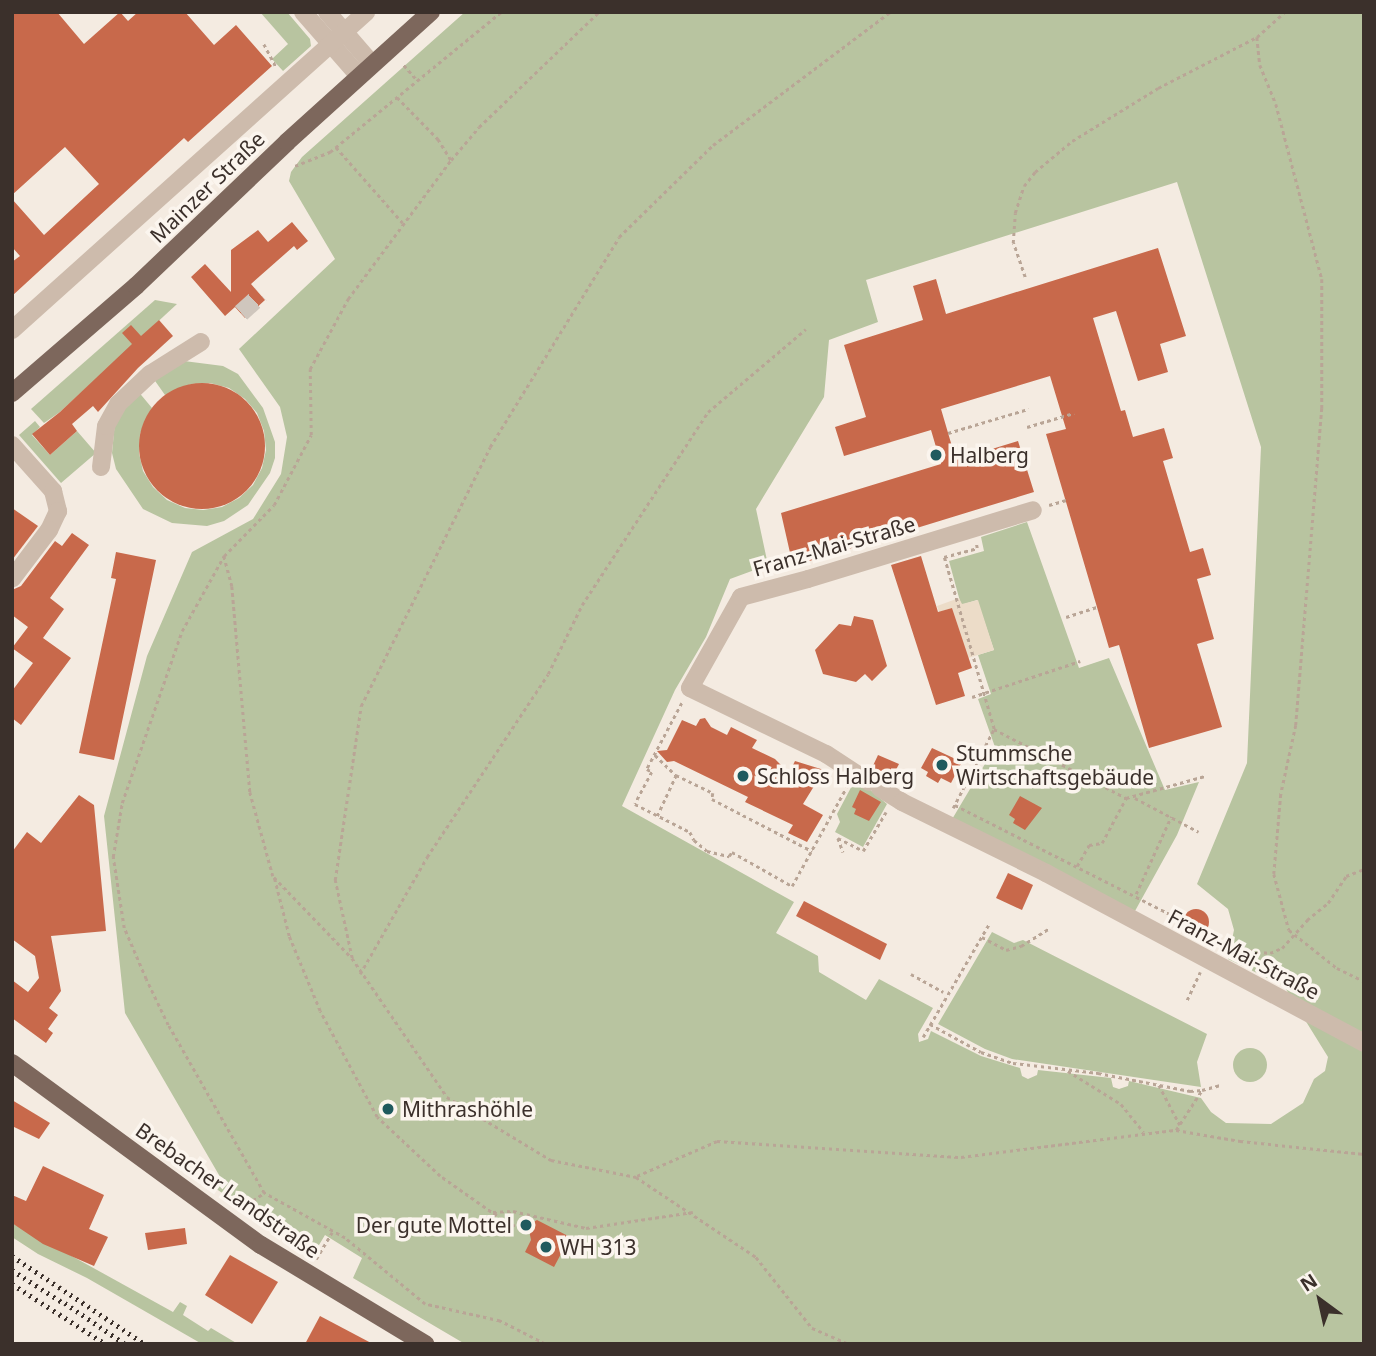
<!DOCTYPE html>
<html>
<head>
<meta charset="utf-8">
<style>
	body { margin:0 }
	#map { position:relative; width:1376px; height:1356px; overflow:hidden; background:#f4ebe1; font-family:"Noto Sans",sans-serif }
	div>[style] { position:absolute }
	.green>* { inset:0; background:#b8c4a0 }
	.round { border-radius:50% }
	.plaza>* { inset:0; background:#ecdcc8 }
	.building>* { inset:0; background:#c8694b }
	.minor-tunnel>* { height:18px; margin-top:-9px; transform-origin:0; background:repeating-linear-gradient(90deg,#cfc6bd 0 18px,transparent 0 27px) }
	.path>* { height:2.5px; margin-top:-1.25px; transform-origin:0; background:repeating-linear-gradient(90deg,#b9a596 0 3.5px,transparent 0 7px) }
	.minor>* { height:18px; margin:-9px; padding:0 9px; transform-origin:9px; border-radius:9px; background:#cdbbac }
	.major>* { height:18px; margin:-9px; padding:0 9px; transform-origin:9px; border-radius:9px; background:#7d675c }
	.rail>* { height:4.5px; margin-top:-2.25px; transform-origin:0; background:repeating-linear-gradient(90deg,#3b302b 0 2px,transparent 0 7px) }
	.dots>* { width:19px; height:19px; translate:-50% -50%; box-sizing:border-box; border:4px solid #fbf5ee; border-radius:50% }
	span { translate:-50% -50%; white-space:nowrap; text-align:center; line-height:1.15; -webkit-text-stroke:7px #fbf5ee; paint-order:stroke }
	.street-label { font-size:21px; color:#3b302b }
	.poi-label { font-size:21px; color:#3b302b }
	.left { translate:0 -50%; text-align:left }
	.right { translate:-100% -50%; text-align:right }
	.frame { position:absolute; inset:0; border:14px solid #3b302b; pointer-events:none }
	.north { position:absolute; left:1285px; top:1265px; width:70px; height:70px; -webkit-text-stroke:5px #fbf5ee; paint-order:stroke; rotate:327deg; font-size:19px; font-weight:700; line-height:28px; text-align:center; color:#3b302b }
	.north::after { content:''; display:block; margin:auto; width:24px; height:32px; background:#3b302b; clip-path:polygon(50% 0,100% 100%,50% 72%,0 100%) }
</style>
</head>
<body>
<div id="map">
	<div class="green">
		<div style="clip-path:polygon(260px 12px,287px 12px,310px 39px,311px 46px,283px 71px,272px 59px,288px 44px)"></div>
		<div style="clip-path:polygon(evenodd,465px 12px,1364px 12px,1364px 1344px,465px 1344px,353px 1278px,362px 1258px,325px 1235px,313px 1255px,212px 1186px,219px 1175px,125px 1013px,104px 816px,147px 656px,192px 552px,253px 519px,281px 474px,287px 437px,280px 407px,239px 349px,335px 259px,289px 181px,291px 172px,302px 157px,465px 12px,1177px 182px,1261px 447px,1247px 763px,1197px 884px,1228px 909px,1234px 930px,1228px 959px,1284px 986px,1328px 1057px,1325px 1071px,1314px 1079px,1303px 1103px,1271px 1124px,1226px 1123px,1211px 1112px,1201px 1098px,1129px 1081px,1128px 1086px,1119px 1089px,1113px 1087px,1111px 1078px,1038px 1070px,1037px 1075px,1028px 1079px,1022px 1076px,1020px 1068px,981px 1056px,931px 1031px,928px 1039px,919px 1042px,918px 1034px,933px 1008px,879px 979px,866px 1000px,819px 972px,818px 956px,776px 933px,794px 902px,622px 806px,675px 690px,706px 637px,730px 579px,768px 565px,756px 509px,824px 397px,829px 340px,878px 322px,866px 280px,1177px 182px)"></div>
		<div style="clip-path:polygon(155px 300px,177px 304px,60px 412px,44px 423px,31px 409px)"></div>
		<div style="clip-path:polygon(184px 361px,223px 366px,238px 374px,263px 408px,275px 442px,275px 458px,270px 473px,248px 505px,224px 521px,207px 526px,172px 523px,143px 509px,116px 469px,112px 453px,115px 421px,137px 390px,152px 408px,140px 434px,139px 453px,143px 471px,153px 487px,167px 500px,185px 508px,203px 510px,222px 507px,239px 498px,253px 485px,262px 468px,266px 450px,264px 431px,257px 413px,245px 399px,229px 388px,210px 383px,191px 384px,165px 395px,153px 378px)"></div>
		<div style="clip-path:polygon(35px 421px,40px 427px,32px 435px,50px 455px,77px 431px,96px 453px,61px 483px,19px 435px)"></div>
		<div style="clip-path:polygon(1027px 522px,1079px 668px,1109px 658px,1165px 790px,1199px 782px,1177px 835px,1135px 911px,951px 821px,995px 747px,978px 699px,991px 694px,978px 655px,994px 650px,977px 600px,961px 605px,949px 561px,984px 551px,981px 537px)"></div>
		<div style="clip-path:polygon(856px 778px,887px 804px,863px 847px,835px 832px,840px 822px,837px 814px)"></div>
		<div style="clip-path:polygon(992px 932px,1014px 943px,1023px 940px,1207px 1034px,1197px 1062px,1201px 1087px,1012px 1059px,985px 1049px,938px 1024px)"></div>
		<div class="round" style="left:1233px;top:1048px;width:34px;height:34px"></div>
		<div style="clip-path:polygon(12px 1223px,173px 1312px,180px 1302px,187px 1306px,183px 1315px,208px 1331px,211px 1328px,238px 1344px,202px 1344px,87px 1278px,38px 1254px,12px 1237px)"></div>
	</div>
	<div class="plaza">
		<div style="clip-path:polygon(959px 598px,962px 604px,978px 600px,994px 650px,968px 658px,952px 608px,939px 612px,937px 606px)"></div>
	</div>
	<div class="building">
		<div style="clip-path:polygon(12px 12px,57px 12px,84px 44px,120px 12px,128px 21px,138px 12px,185px 12px,214px 45px,236px 25px,272px 66px,188px 142px,184px 138px,12px 296px,12px 262px,20px 256px,12px 247px,12px 199px,44px 235px,99px 184px,65px 147px,12px 195px)"></div>
		<div style="clip-path:polygon(292px 222px,308px 241px,297px 250px,294px 246px,251px 284px,265px 300px,245px 318px,235px 307px,225px 316px,191px 277px,205px 264px,231px 292px,231px 250px,258px 230px,268px 242px)"></div>
		<div style="clip-path:polygon(1158px 248px,1186px 336px,1160px 344px,1168px 372px,1138px 381px,1116px 311px,1093px 318px,1121px 411px,1125px 410px,1133px 437px,1164px 428px,1173px 458px,1163px 461px,1190px 552px,1203px 548px,1211px 575px,1197px 579px,1214px 639px,1197px 644px,1222px 727px,1149px 748px,1119px 645px,1109px 648px,1046px 434px,1066px 429px,1050px 376px,941px 409px,956px 460px,1018px 441px,1034px 492px,793px 566px,781px 513px,941px 464px,931px 430px,844px 456px,835px 427px,866px 417px,844px 345px,923px 320px,913px 286px,936px 279px,946px 314px)"></div>
		<div style="clip-path:polygon(159px 320px,173px 336px,138px 368px,98px 412px,93px 406px,72px 424px,77px 431px,50px 455px,32px 434px,60px 412px,132px 344px,122px 333px,131px 325px,141px 336px)"></div>
		<div class="round" style="left:139px;top:383px;width:126px;height:126px"></div>
		<div style="clip-path:polygon(12px 508px,38px 526px,12px 560px)"></div>
		<div style="clip-path:polygon(72px 533px,89px 545px,50px 598px,64px 609px,43px 638px,71px 658px,21px 725px,12px 718px,12px 691px,33px 663px,12px 648px,28px 627px,12px 615px,12px 590px,21px 586px,55px 541px,62px 546px)"></div>
		<div style="clip-path:polygon(116px 552px,156px 560px,114px 760px,79px 753px,116px 579px,111px 578px)"></div>
		<div style="clip-path:polygon(921px 556px,938px 612px,952px 608px,972px 668px,958px 673px,965px 696px,936px 705px,891px 565px)"></div>
		<div style="clip-path:polygon(854px 616px,873px 620px,887px 666px,872px 681px,865px 674px,856px 682px,823px 674px,815px 650px,839px 624px,851px 626px)"></div>
		<div style="clip-path:polygon(705px 718px,711px 727px,727px 735px,731px 727px,757px 740px,752px 748px,775px 759px,789px 773px,795px 761px,824px 770px,803px 804px,823px 815px,807px 842px,788px 833px,793px 825px,745px 802px,748px 797px,674px 761px,667px 762px,657px 751px,667px 750px,682px 720px,696px 726px,700px 719px)"></div>
		<div style="clip-path:polygon(932px 748px,962px 762px,951px 783px,941px 778px,938px 783px,926px 776px,928px 772px,921px 768px)"></div>
		<div style="clip-path:polygon(878px 755px,899px 764px,890px 781px,871px 770px)"></div>
		<div style="clip-path:polygon(860px 790px,881px 802px,869px 821px,854px 814px,856px 809px,852px 807px)"></div>
		<div style="clip-path:polygon(79px 795px,94px 805px,106px 931px,51px 936px,61px 991px,49px 1008px,58px 1015px,48px 1029px,53px 1033px,46px 1043px,12px 1018px,12px 980px,28px 992px,39px 978px,35px 956px,12px 939px,12px 852px,27px 832px,41px 843px)"></div>
		<div style="clip-path:polygon(1020px 796px,1042px 808px,1025px 830px,1013px 823px,1015px 819px,1009px 815px)"></div>
		<div style="clip-path:polygon(1008px 873px,1033px 885px,1022px 910px,996px 898px)"></div>
		<div style="clip-path:polygon(804px 901px,887px 944px,880px 960px,796px 916px)"></div>
		<div class="round" style="left:1183px;top:909px;width:26px;height:26px"></div>
		<div style="clip-path:polygon(12px 1100px,50px 1123px,39px 1139px,12px 1126px)"></div>
		<div style="clip-path:polygon(43px 1166px,104px 1195px,89px 1229px,108px 1237px,94px 1266px,43px 1244px,12px 1223px,12px 1195px,26px 1201px)"></div>
		<div style="clip-path:polygon(537px 1220px,570px 1237px,554px 1267px,525px 1252px,531px 1240px,528px 1225px)"></div>
		<div style="clip-path:polygon(185px 1228px,187px 1244px,148px 1250px,145px 1233px)"></div>
		<div style="clip-path:polygon(230px 1255px,278px 1282px,252px 1324px,205px 1295px)"></div>
		<div style="clip-path:polygon(320px 1316px,373px 1344px,305px 1344px)"></div>
	</div>
	<div class="minor-tunnel">
		<div style="left:241px;top:313px;width:27px;rotate:-42deg"></div>
	</div>
	<div class="path">
		<div style="left:1257px;top:37px;width:28px;rotate:84deg"></div>
		<div style="left:1260px;top:65px;width:42px;rotate:67.7deg"></div>
		<div style="left:1276px;top:104px;width:181px;rotate:75.3deg"></div>
		<div style="left:1322px;top:279px;width:129px;rotate:90deg"></div>
		<div style="left:1322px;top:408px;width:318px;rotate:94.7deg"></div>
		<div style="left:1296px;top:725px;width:71px;rotate:102.3deg"></div>
		<div style="left:1281px;top:794px;width:80px;rotate:95deg"></div>
		<div style="left:1274px;top:874px;width:58px;rotate:75deg"></div>
		<div style="left:1289px;top:930px;width:61px;rotate:38.4deg"></div>
		<div style="left:1337px;top:968px;width:30px;rotate:26deg"></div>
		<div style="left:264px;top:44px;width:27px;rotate:62deg"></div>
		<div style="left:404px;top:65px;width:20px;rotate:49deg"></div>
		<div style="left:397px;top:97px;width:59px;rotate:45.7deg"></div>
		<div style="left:438px;top:139px;width:25px;rotate:58deg"></div>
		<div style="left:336px;top:147px;width:101px;rotate:48.6deg"></div>
		<div style="left:295px;top:166px;width:38px;rotate:-22deg"></div>
		<div style="left:330px;top:152px;width:221px;rotate:-39.3deg"></div>
		<div style="left:1025px;top:277px;width:36px;rotate:-109deg"></div>
		<div style="left:1013px;top:243px;width:30px;rotate:-86deg"></div>
		<div style="left:1015px;top:213px;width:28px;rotate:-72deg"></div>
		<div style="left:1024px;top:186px;width:18px;rotate:-52deg"></div>
		<div style="left:1035px;top:172px;width:48px;rotate:-40deg"></div>
		<div style="left:1072px;top:141px;width:101px;rotate:-31.6deg"></div>
		<div style="left:1158px;top:88px;width:111px;rotate:-27.3deg"></div>
		<div style="left:1257px;top:37px;width:38px;rotate:-42deg"></div>
		<div style="left:1027px;top:427px;width:49px;rotate:-16.6deg"></div>
		<div style="left:948px;top:433px;width:84px;rotate:-16.7deg"></div>
		<div style="left:1049px;top:505px;width:18px;rotate:-16deg"></div>
		<div style="left:224px;top:556px;width:31px;rotate:75deg"></div>
		<div style="left:232px;top:586px;width:207px;rotate:85deg"></div>
		<div style="left:250px;top:792px;width:87px;rotate:74.7deg"></div>
		<div style="left:1066px;top:617px;width:33px;rotate:-18deg"></div>
		<div style="left:972px;top:697px;width:114px;rotate:-18.4deg"></div>
		<div style="left:682px;top:703px;width:75px;rotate:117.9deg"></div>
		<div style="left:647px;top:769px;width:6px;rotate:31deg"></div>
		<div style="left:652px;top:772px;width:36px;rotate:118deg"></div>
		<div style="left:635px;top:804px;width:62px;rotate:27deg"></div>
		<div style="left:690px;top:832px;width:9px;rotate:63deg"></div>
		<div style="left:694px;top:840px;width:17px;rotate:40deg"></div>
		<div style="left:707px;top:851px;width:23px;rotate:13deg"></div>
		<div style="left:729px;top:856px;width:5px;rotate:-53deg"></div>
		<div style="left:732px;top:852px;width:69px;rotate:29.5deg"></div>
		<div style="left:792px;top:886px;width:112px;rotate:-61.1deg"></div>
		<div style="left:994px;top:729px;width:149px;rotate:27.6deg"></div>
		<div style="left:1126px;top:798px;width:82px;rotate:-15.6deg"></div>
		<div style="left:655px;top:755px;width:29px;rotate:44deg"></div>
		<div style="left:676px;top:775px;width:41px;rotate:25.9deg"></div>
		<div style="left:713px;top:793px;width:6px;rotate:99deg"></div>
		<div style="left:712px;top:799px;width:113px;rotate:27.5deg"></div>
		<div style="left:1135px;top:798px;width:72px;rotate:28deg"></div>
		<div style="left:955px;top:805px;width:257px;rotate:26.9deg"></div>
		<div style="left:953px;top:808px;width:89px;rotate:-62.6deg"></div>
		<div style="left:994px;top:729px;width:179px;rotate:-106.2deg"></div>
		<div style="left:944px;top:557px;width:34px;rotate:-15deg"></div>
		<div style="left:977px;top:548px;width:5px;rotate:-101deg"></div>
		<div style="left:657px;top:816px;width:45px;rotate:-65.1deg"></div>
		<div style="left:838px;top:838px;width:28px;rotate:27deg"></div>
		<div style="left:863px;top:851px;width:45px;rotate:-59.5deg"></div>
		<div style="left:838px;top:838px;width:15px;rotate:70deg"></div>
		<div style="left:1077px;top:866px;width:24px;rotate:-60deg"></div>
		<div style="left:1089px;top:845px;width:13px;rotate:-9deg"></div>
		<div style="left:1102px;top:843px;width:51px;rotate:-61.9deg"></div>
		<div style="left:1136px;top:894px;width:85px;rotate:-65.6deg"></div>
		<div style="left:1203px;top:933px;width:21px;rotate:8deg"></div>
		<div style="left:982px;top:937px;width:27px;rotate:28deg"></div>
		<div style="left:1006px;top:950px;width:16px;rotate:-15deg"></div>
		<div style="left:1021px;top:946px;width:32px;rotate:-32deg"></div>
		<div style="left:1222px;top:947px;width:48px;rotate:7.1deg"></div>
		<div style="left:1270px;top:953px;width:13px;rotate:-23deg"></div>
		<div style="left:1282px;top:948px;width:38px;rotate:-48deg"></div>
		<div style="left:1307px;top:920px;width:27px;rotate:-39deg"></div>
		<div style="left:1328px;top:903px;width:32px;rotate:-56deg"></div>
		<div style="left:1346px;top:876px;width:19px;rotate:-21deg"></div>
		<div style="left:352px;top:958px;width:80px;rotate:-102.3deg"></div>
		<div style="left:335px;top:880px;width:176px;rotate:-81.5deg"></div>
		<div style="left:361px;top:706px;width:289px;rotate:-63.5deg"></div>
		<div style="left:490px;top:447px;width:246px;rotate:-58.4deg"></div>
		<div style="left:619px;top:237px;width:132px;rotate:-44.4deg"></div>
		<div style="left:713px;top:145px;width:221px;rotate:-36.9deg"></div>
		<div style="left:360px;top:974px;width:135px;rotate:-60.2deg"></div>
		<div style="left:427px;top:857px;width:219px;rotate:-56.5deg"></div>
		<div style="left:548px;top:674px;width:77px;rotate:-63.8deg"></div>
		<div style="left:582px;top:605px;width:230px;rotate:-56.9deg"></div>
		<div style="left:708px;top:412px;width:128px;rotate:-40.3deg"></div>
		<div style="left:911px;top:974px;width:37px;rotate:29deg"></div>
		<div style="left:1187px;top:1000px;width:31px;rotate:-65deg"></div>
		<div style="left:930px;top:1024px;width:58px;rotate:28.8deg"></div>
		<div style="left:981px;top:1052px;width:34px;rotate:19deg"></div>
		<div style="left:1013px;top:1063px;width:86px;rotate:6.7deg"></div>
		<div style="left:1098px;top:1073px;width:94px;rotate:11.1deg"></div>
		<div style="left:1190px;top:1091px;width:12px;rotate:-5deg"></div>
		<div style="left:923px;top:1037px;width:131px;rotate:-59.7deg"></div>
		<div style="left:1068px;top:1071px;width:62px;rotate:31.9deg"></div>
		<div style="left:1121px;top:1104px;width:36px;rotate:51deg"></div>
		<div style="left:1159px;top:1085px;width:45px;rotate:62.3deg"></div>
		<div style="left:1176px;top:1130px;width:48px;rotate:-57deg"></div>
		<div style="left:1202px;top:1090px;width:20px;rotate:-15deg"></div>
		<div style="left:637px;top:1176px;width:87px;rotate:-23.6deg"></div>
		<div style="left:717px;top:1141px;width:245px;rotate:3.8deg"></div>
		<div style="left:961px;top:1157px;width:217px;rotate:-7.2deg"></div>
		<div style="left:1176px;top:1130px;width:65px;rotate:9.8deg"></div>
		<div style="left:1240px;top:1141px;width:125px;rotate:6deg"></div>
		<div style="left:241px;top:1208px;width:27px;rotate:-33deg"></div>
		<div style="left:493px;top:1212px;width:20px;rotate:-3deg"></div>
		<div style="left:513px;top:1211px;width:75px;rotate:13.1deg"></div>
		<div style="left:586px;top:1228px;width:108px;rotate:-8.5deg"></div>
		<div style="left:528px;top:1230px;width:21px;rotate:-163deg"></div>
		<div style="left:508px;top:1224px;width:83px;rotate:-144.8deg"></div>
		<div style="left:440px;top:1176px;width:86px;rotate:-136.9deg"></div>
		<div style="left:377px;top:1117px;width:120px;rotate:-118.3deg"></div>
		<div style="left:320px;top:1011px;width:81px;rotate:-112.5deg"></div>
		<div style="left:289px;top:936px;width:61px;rotate:-104.3deg"></div>
		<div style="left:274px;top:877px;width:112px;rotate:46.1deg"></div>
		<div style="left:352px;top:958px;width:168px;rotate:55.6deg"></div>
		<div style="left:447px;top:1097px;width:122px;rotate:31.2deg"></div>
		<div style="left:551px;top:1160px;width:87px;rotate:11.3deg"></div>
		<div style="left:636px;top:1177px;width:144px;rotate:33.7deg"></div>
		<div style="left:756px;top:1257px;width:90px;rotate:51.7deg"></div>
		<div style="left:812px;top:1328px;width:40px;rotate:23.4deg"></div>
		<div style="left:316px;top:1259px;width:31px;rotate:-59deg"></div>
		<div style="left:545px;top:1344px;width:51px;rotate:-152.9deg"></div>
		<div style="left:500px;top:1321px;width:77px;rotate:-167.2deg"></div>
		<div style="left:425px;top:1304px;width:104px;rotate:-140.5deg"></div>
		<div style="left:345px;top:1238px;width:93px;rotate:-150.9deg"></div>
		<div style="left:264px;top:1193px;width:193px;rotate:-119.7deg"></div>
		<div style="left:168px;top:1025px;width:51px;rotate:-115.6deg"></div>
		<div style="left:146px;top:979px;width:56px;rotate:-113.3deg"></div>
		<div style="left:124px;top:928px;width:72px;rotate:-98.8deg"></div>
		<div style="left:113px;top:857px;width:55px;rotate:-80.5deg"></div>
		<div style="left:122px;top:803px;width:182px;rotate:-70.8deg"></div>
		<div style="left:182px;top:631px;width:86px;rotate:-60.8deg"></div>
		<div style="left:224px;top:556px;width:71px;rotate:-45.6deg"></div>
		<div style="left:274px;top:505px;width:79px;rotate:-62.1deg"></div>
		<div style="left:311px;top:435px;width:66px;rotate:-90.9deg"></div>
		<div style="left:310px;top:369px;width:80px;rotate:-61.5deg"></div>
		<div style="left:348px;top:299px;width:173px;rotate:-53.5deg"></div>
		<div style="left:451px;top:160px;width:43px;rotate:-49.7deg"></div>
		<div style="left:479px;top:127px;width:166px;rotate:-43.8deg"></div>
	</div>
	<div class="minor">
		<div style="left:303px;top:12px;width:85px;rotate:48.8deg"></div>
		<div style="left:327px;top:12px;width:69px;rotate:49.1deg"></div>
		<div style="left:12px;top:330px;width:476px;rotate:-41.9deg"></div>
		<div style="left:12px;top:445px;width:62px;rotate:48.3deg"></div>
		<div style="left:53px;top:491px;width:21px;rotate:76deg"></div>
		<div style="left:58px;top:511px;width:21px;rotate:115deg"></div>
		<div style="left:49px;top:530px;width:61px;rotate:127.1deg"></div>
		<div style="left:101px;top:467px;width:41px;rotate:-83deg"></div>
		<div style="left:106px;top:426px;width:25px;rotate:-61deg"></div>
		<div style="left:118px;top:404px;width:44px;rotate:-43.2deg"></div>
		<div style="left:150px;top:374px;width:60px;rotate:-32.1deg"></div>
		<div style="left:869px;top:782px;width:51px;rotate:-146.9deg"></div>
		<div style="left:826px;top:754px;width:151px;rotate:-154.1deg"></div>
		<div style="left:690px;top:688px;width:104px;rotate:-60.7deg"></div>
		<div style="left:741px;top:597px;width:69px;rotate:-15deg"></div>
		<div style="left:808px;top:579px;width:235px;rotate:-17deg"></div>
		<div style="left:880px;top:788px;width:26px;rotate:32deg"></div>
		<div style="left:902px;top:802px;width:161px;rotate:26.2deg"></div>
		<div style="left:1046px;top:873px;width:361px;rotate:28.1deg"></div>
	</div>
	<div class="major">
		<div style="left:12px;top:393px;width:164px;rotate:-40.8deg"></div>
		<div style="left:136px;top:286px;width:209px;rotate:-43.6deg"></div>
		<div style="left:287px;top:142px;width:194px;rotate:-42.1deg"></div>
		<div style="left:12px;top:1063px;width:308px;rotate:36.2deg"></div>
		<div style="left:261px;top:1245px;width:192px;rotate:31.1deg"></div>
	</div>
	<div class="rail">
		<div style="left:12px;top:1256px;width:159px;rotate:33.5deg"></div>
		<div style="left:12px;top:1270px;width:63px;rotate:32.7deg"></div>
		<div style="left:12px;top:1284px;width:112px;rotate:32.6deg"></div>
		<div style="left:65px;top:1303px;width:73px;rotate:34.3deg"></div>
	</div>
	<div class="dots">
		<div style="left:936px;top:455px;background:#1f5a5e"></div>
		<div style="left:942px;top:765px;background:#1f5a5e"></div>
		<div style="left:743px;top:776px;background:#1f5a5e"></div>
		<div style="left:388px;top:1109px;background:#1f5a5e"></div>
		<div style="left:526px;top:1225px;background:#1f5a5e"></div>
		<div style="left:546px;top:1247px;background:#1f5a5e"></div>
	</div>
	<div class="street-label">
		<span style="left:207px;top:187px;rotate:-44deg">Mainzer Straße</span>
		<span style="left:834px;top:546px;rotate:-16deg">Franz-Mai-Straße</span>
		<span style="left:1244px;top:954px;rotate:28deg">Franz-Mai-Straße</span>
		<span style="left:228px;top:1190px;rotate:35deg">Brebacher Landstraße</span>
	</div>
	<div class="poi-label">
		<span class="left" style="left:950px;top:455px">Halberg</span>
		<span class="left" style="left:956px;top:765px">Stummsche<br>Wirtschaftsgebäude</span>
		<span class="left" style="left:757px;top:776px">Schloss Halberg</span>
		<span class="left" style="left:402px;top:1109px">Mithrashöhle</span>
		<span class="right" style="left:512px;top:1225px">Der gute Mottel</span>
		<span class="left" style="left:560px;top:1247px">WH 313</span>
	</div>
	<div class="frame"></div>
	<div class="north">N</div>
</div>
</body>
</html>
